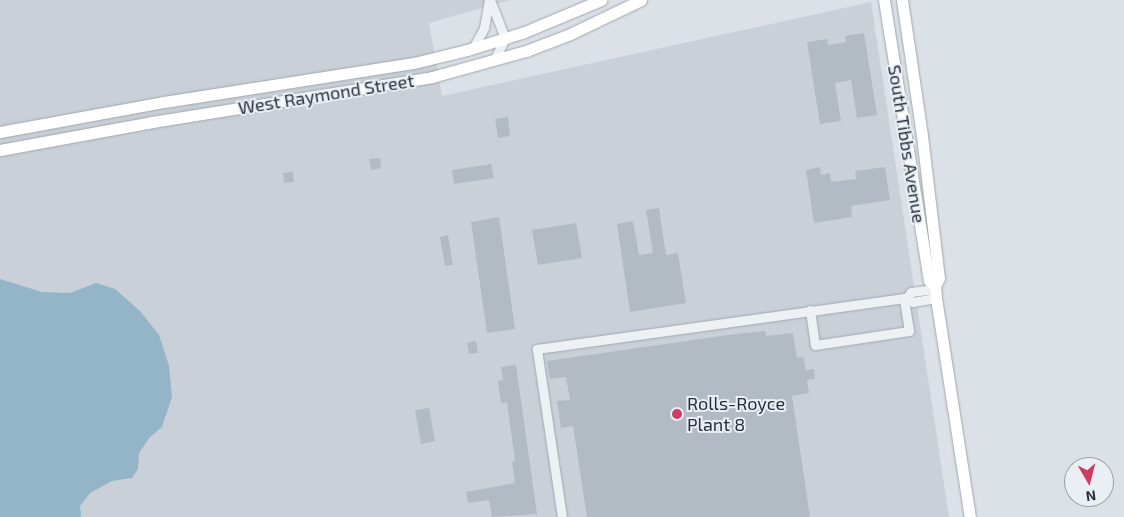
<!DOCTYPE html>
<html>
<head>
<meta charset="utf-8">
<style>
	body { margin:0 }
	#map { position:relative; width:1124px; height:517px; overflow:hidden; background:#dbe1e6; font-family:"Exo 2",sans-serif }
	div>[style] { position:absolute }
	.built>* { inset:0; background:#c9d0d8 }
	.water>* { inset:0; background:#94b4c7 }
	.building>* { inset:0; background:#b2bbc3 }
	.roads { filter:drop-shadow(0 0 1px #a1a8b0) drop-shadow(0 0 1px #a1a8b0) }
	.minor>* { height:9px; margin:-4.5px; padding:0 4.5px; transform-origin:4.5px; border-radius:4.5px; background:#eef1f4 }
	.major>* { height:11px; margin:-5.5px; padding:0 5.5px; transform-origin:5.5px; border-radius:5.5px; background:#fff }
	.dots>* { width:14px; height:14px; translate:-50% -50%; box-sizing:border-box; border:2px solid #eaeff4; border-radius:50% }
	span { translate:-50% -50%; white-space:nowrap; text-align:center; line-height:1.15; -webkit-text-stroke:4px #eaeff4; paint-order:stroke }
	.street-label { font-size:18px; color:#25303c }
	.poi-label { font-size:18px; color:#25303c }
	.left { translate:0 -50%; text-align:left }
	.north { position:absolute; left:1064px; top:457px; width:50px; height:50px; box-sizing:border-box; background:#eaeff4; border:1px solid #9ba3aa; border-radius:50%; rotate:172deg; font-size:14px; font-weight:700; line-height:20px; text-align:center; color:#25303c }
	.north::after { content:''; display:block; margin:auto; width:18px; height:22px; background:#d03b65; clip-path:polygon(50% 0,100% 100%,50% 72%,0 100%) }
</style>
</head>
<body>
<div id="map">
	<div class="built">
		<div style="clip-path:polygon(0 0,510px 0,429px 23px,442px 96px,871px 2px,949px 517px,0 517px)"></div>
	</div>
	<div class="water">
		<div style="clip-path:polygon(0 279px,42px 292px,70px 293px,96px 283px,115px 289px,140px 311px,159px 335px,169px 366px,172px 397px,162px 427px,150px 437px,139px 453px,138px 469px,132px 478px,112px 481px,90px 493px,80px 506px,81px 517px,0 517px)"></div>
	</div>
	<div class="building">
		<div style="clip-path:polygon(864px 33px,877px 115px,857px 118px,851px 80px,835px 83px,841px 121px,820px 124px,807px 42px,827px 39px,828px 45px,846px 42px,845px 36px)"></div>
		<div style="clip-path:polygon(508px 117px,510px 136px,498px 138px,495px 119px)"></div>
		<div style="clip-path:polygon(380px 158px,381px 168px,371px 170px,369px 159px)"></div>
		<div style="clip-path:polygon(491px 164px,494px 178px,454px 184px,452px 170px)"></div>
		<div style="clip-path:polygon(820px 167px,821px 175px,830px 173px,831px 182px,856px 179px,855px 171px,885px 167px,890px 200px,851px 206px,852px 217px,814px 223px,806px 170px)"></div>
		<div style="clip-path:polygon(293px 172px,294px 182px,284px 183px,283px 173px)"></div>
		<div style="clip-path:polygon(659px 208px,666px 255px,678px 253px,686px 303px,630px 312px,617px 224px,633px 221px,639px 255px,653px 253px,646px 210px)"></div>
		<div style="clip-path:polygon(499px 217px,515px 329px,487px 333px,471px 222px)"></div>
		<div style="clip-path:polygon(576px 223px,582px 258px,538px 265px,532px 230px)"></div>
		<div style="clip-path:polygon(448px 235px,453px 265px,445px 266px,440px 237px)"></div>
		<div style="clip-path:polygon(765px 331px,766px 336px,793px 333px,797px 358px,803px 357px,806px 370px,814px 369px,815px 379px,807px 380px,809px 393px,792px 396px,810px 517px,587px 517px,573px 426px,561px 428px,557px 401px,570px 400px,566px 377px,550px 379px,547px 361px,728px 335px)"></div>
		<div style="clip-path:polygon(476px 341px,478px 353px,469px 354px,467px 343px)"></div>
		<div style="clip-path:polygon(516px 365px,537px 514px,492px 517px,489px 500px,468px 503px,466px 492px,515px 483px,512px 462px,515px 461px,507px 402px,501px 403px,498px 381px,503px 380px,501px 367px)"></div>
		<div style="clip-path:polygon(429px 408px,435px 441px,421px 444px,415px 410px)"></div>
	</div>
	<div class="roads">
		<div class="minor">
			<div style="left:490px;top:0;width:41px;rotate:68.5deg"></div>
			<div style="left:505px;top:38px;width:25px;rotate:116deg"></div>
			<div style="left:473px;top:48px;width:23px;rotate:-61deg"></div>
			<div style="left:484px;top:28px;width:28px;rotate:-80deg"></div>
			<div style="left:907px;top:297px;width:6px;rotate:-51deg"></div>
			<div style="left:911px;top:292px;width:24px;rotate:-7deg"></div>
			<div style="left:810px;top:310px;width:35px;rotate:82deg"></div>
			<div style="left:815px;top:345px;width:95px;rotate:-8.5deg"></div>
			<div style="left:909px;top:331px;width:33px;rotate:-99deg"></div>
			<div style="left:562px;top:517px;width:170px;rotate:-98.5deg"></div>
			<div style="left:537px;top:349px;width:371px;rotate:-7.9deg"></div>
			<div style="left:904px;top:298px;width:10px;rotate:24deg"></div>
			<div style="left:913px;top:302px;width:23px;rotate:-10deg"></div>
		</div>
		<div class="major">
			<div style="left:884px;top:0;width:284px;rotate:80.9deg"></div>
			<div style="left:929px;top:280px;width:8px;rotate:45deg"></div>
			<div style="left:902px;top:0;width:137px;rotate:81.6deg"></div>
			<div style="left:922px;top:136px;width:143px;rotate:83.2deg"></div>
			<div style="left:939px;top:278px;width:9px;rotate:117deg"></div>
			<div style="left:935px;top:286px;width:12px;rotate:85deg"></div>
			<div style="left:936px;top:298px;width:222px;rotate:81.2deg"></div>
			<div style="left:0;top:132px;width:167px;rotate:-10.4deg"></div>
			<div style="left:164px;top:102px;width:253px;rotate:-8.9deg"></div>
			<div style="left:414px;top:63px;width:55px;rotate:-13.8deg"></div>
			<div style="left:467px;top:50px;width:58px;rotate:-17.2deg"></div>
			<div style="left:522px;top:33px;width:86px;rotate:-22.7deg"></div>
			<div style="left:0;top:150px;width:155px;rotate:-10.4deg"></div>
			<div style="left:152px;top:122px;width:284px;rotate:-9.1deg"></div>
			<div style="left:432px;top:77px;width:98px;rotate:-15.5deg"></div>
			<div style="left:526px;top:51px;width:45px;rotate:-20.9deg"></div>
			<div style="left:568px;top:35px;width:81px;rotate:-25.6deg"></div>
		</div>
	</div>
	<div class="dots">
		<div style="left:677px;top:414px;background:#d03b65"></div>
	</div>
	<div class="street-label">
		<span style="left:326px;top:94px;rotate:-9deg">West Raymond Street</span>
		<span style="left:907px;top:144px;rotate:81deg">South Tibbs Avenue</span>
	</div>
	<div class="poi-label">
		<span class="left" style="left:687px;top:414px">Rolls-Royce<br>Plant 8</span>
	</div>
	<div class="north">N</div>
</div>
</body>
</html>
